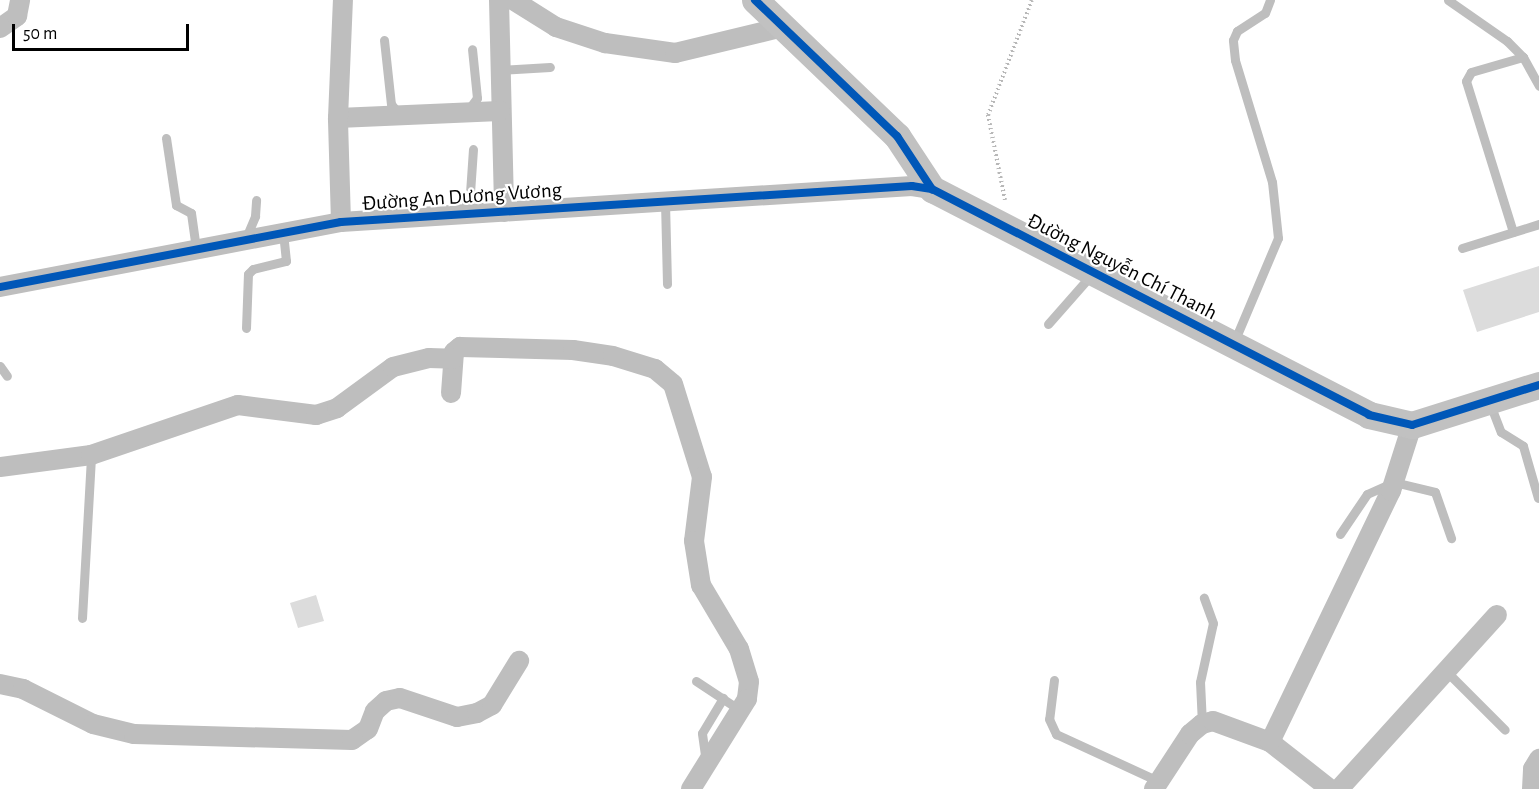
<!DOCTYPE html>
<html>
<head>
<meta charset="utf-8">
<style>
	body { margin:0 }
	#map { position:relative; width:1539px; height:789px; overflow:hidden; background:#fff; font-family:"Alegreya Sans",sans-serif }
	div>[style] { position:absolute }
	.building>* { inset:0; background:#dcdcdc }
	.path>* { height:4px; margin-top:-2px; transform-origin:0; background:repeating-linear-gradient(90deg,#b8b8b8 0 1.5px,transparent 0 4.5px) }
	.lane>* { height:9px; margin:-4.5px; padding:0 4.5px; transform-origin:4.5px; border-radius:4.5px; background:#bebebe }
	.street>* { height:20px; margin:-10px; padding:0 10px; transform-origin:10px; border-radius:10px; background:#bebebe }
	.secondary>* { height:27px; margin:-13.5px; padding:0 13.5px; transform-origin:13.5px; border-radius:13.5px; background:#c1c1c1 }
	.cycleway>* { height:8px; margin:-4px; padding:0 4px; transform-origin:4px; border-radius:4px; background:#0057b8 }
	span { translate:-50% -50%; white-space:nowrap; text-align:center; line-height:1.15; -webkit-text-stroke:4.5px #fff; paint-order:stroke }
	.street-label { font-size:21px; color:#000 }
	.scale { position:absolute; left:12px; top:24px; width:177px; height:27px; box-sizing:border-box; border:3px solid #000; border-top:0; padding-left:8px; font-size:18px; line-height:21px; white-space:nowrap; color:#000; -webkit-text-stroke:4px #fff; paint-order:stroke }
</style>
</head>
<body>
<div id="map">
	<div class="building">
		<div style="clip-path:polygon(1539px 266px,1539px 312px,1477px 332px,1463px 290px)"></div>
		<div style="clip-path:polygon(316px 595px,324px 621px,298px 628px,290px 603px)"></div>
	</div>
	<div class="path">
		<div style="left:1005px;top:200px;width:87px;rotate:-101.3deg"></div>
		<div style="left:988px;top:115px;width:123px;rotate:-69.1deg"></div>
	</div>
	<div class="lane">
		<div style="left:1448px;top:0;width:72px;rotate:34.8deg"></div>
		<div style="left:1507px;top:41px;width:23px;rotate:45deg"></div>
		<div style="left:1523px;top:57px;width:33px;rotate:61deg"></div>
		<div style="left:384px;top:40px;width:64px;rotate:83.8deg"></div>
		<div style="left:391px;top:104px;width:14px;rotate:51deg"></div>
		<div style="left:500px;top:70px;width:50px;rotate:-3.4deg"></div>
		<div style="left:468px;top:110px;width:15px;rotate:-53deg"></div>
		<div style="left:477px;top:98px;width:49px;rotate:-95.8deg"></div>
		<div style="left:166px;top:138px;width:68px;rotate:81.5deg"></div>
		<div style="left:176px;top:205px;width:17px;rotate:28deg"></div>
		<div style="left:191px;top:213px;width:36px;rotate:82deg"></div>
		<div style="left:665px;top:202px;width:82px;rotate:88.6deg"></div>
		<div style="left:463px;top:214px;width:22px;rotate:-72deg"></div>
		<div style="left:470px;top:193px;width:44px;rotate:-86.1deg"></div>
		<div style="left:1513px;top:232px;width:158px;rotate:-107.3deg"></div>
		<div style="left:1466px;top:81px;width:10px;rotate:-61deg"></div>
		<div style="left:1471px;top:72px;width:54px;rotate:-16.1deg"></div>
		<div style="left:245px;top:240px;width:26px;rotate:-67deg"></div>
		<div style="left:255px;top:216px;width:16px;rotate:-86deg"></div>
		<div style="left:1462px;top:248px;width:81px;rotate:-17.3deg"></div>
		<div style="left:1048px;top:324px;width:67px;rotate:-48.7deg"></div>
		<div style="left:246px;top:328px;width:54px;rotate:-87.9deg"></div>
		<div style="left:248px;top:274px;width:7px;rotate:-45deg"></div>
		<div style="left:253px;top:269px;width:34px;rotate:-14deg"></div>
		<div style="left:286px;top:261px;width:28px;rotate:-96deg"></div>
		<div style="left:1234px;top:342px;width:113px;rotate:-67.1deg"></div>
		<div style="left:1278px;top:238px;width:56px;rotate:-96.1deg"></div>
		<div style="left:1272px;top:182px;width:127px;rotate:-106.9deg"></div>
		<div style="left:1235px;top:60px;width:20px;rotate:-96deg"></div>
		<div style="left:1233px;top:40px;width:10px;rotate:-66deg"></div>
		<div style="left:1237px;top:31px;width:33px;rotate:-33deg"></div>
		<div style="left:1265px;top:13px;width:14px;rotate:-69deg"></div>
		<div style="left:0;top:366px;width:12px;rotate:55deg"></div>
		<div style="left:1490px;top:404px;width:30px;rotate:69deg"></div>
		<div style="left:1501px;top:432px;width:26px;rotate:32deg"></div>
		<div style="left:1523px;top:446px;width:54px;rotate:73.9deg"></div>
		<div style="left:1340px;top:534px;width:48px;rotate:-56deg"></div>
		<div style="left:1367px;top:494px;width:30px;rotate:-24deg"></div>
		<div style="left:1394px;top:482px;width:42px;rotate:13.7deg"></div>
		<div style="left:1435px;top:492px;width:49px;rotate:70.8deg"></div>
		<div style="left:82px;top:618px;width:163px;rotate:-86.8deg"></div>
		<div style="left:1446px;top:671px;width:83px;rotate:45deg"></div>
		<div style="left:1054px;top:680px;width:39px;rotate:97deg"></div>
		<div style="left:1049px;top:719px;width:17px;rotate:65deg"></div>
		<div style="left:1056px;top:734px;width:112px;rotate:24.7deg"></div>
		<div style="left:696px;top:681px;width:53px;rotate:33.4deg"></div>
		<div style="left:1202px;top:724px;width:42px;rotate:-92.7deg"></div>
		<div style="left:1200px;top:682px;width:60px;rotate:-77.6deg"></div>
		<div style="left:1213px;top:623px;width:27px;rotate:-110deg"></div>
		<div style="left:706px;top:762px;width:29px;rotate:-98deg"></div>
		<div style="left:702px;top:733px;width:41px;rotate:-59deg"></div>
	</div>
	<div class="street">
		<div style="left:499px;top:0;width:212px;rotate:88.6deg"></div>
		<div style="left:513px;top:0;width:51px;rotate:32.1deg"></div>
		<div style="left:556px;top:27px;width:52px;rotate:18.1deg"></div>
		<div style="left:605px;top:43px;width:71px;rotate:8.1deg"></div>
		<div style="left:675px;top:53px;width:111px;rotate:-13.5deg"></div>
		<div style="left:0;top:28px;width:21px;rotate:-35deg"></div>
		<div style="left:17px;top:16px;width:16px;rotate:-79deg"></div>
		<div style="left:338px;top:118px;width:162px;rotate:-2.5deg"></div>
		<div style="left:341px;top:222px;width:104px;rotate:-91.7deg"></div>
		<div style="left:338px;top:118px;width:118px;rotate:-87.6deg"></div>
		<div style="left:0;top:287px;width:347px;rotate:-10.8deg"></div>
		<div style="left:341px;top:222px;width:572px;rotate:-3.61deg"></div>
		<div style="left:912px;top:186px;width:20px;rotate:9deg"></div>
		<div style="left:451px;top:393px;width:41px;rotate:-85.8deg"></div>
		<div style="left:454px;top:352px;width:8px;rotate:-40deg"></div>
		<div style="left:460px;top:347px;width:113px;rotate:1.5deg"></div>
		<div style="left:573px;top:350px;width:40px;rotate:8.5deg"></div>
		<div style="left:613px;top:356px;width:44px;rotate:17.2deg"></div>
		<div style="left:655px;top:369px;width:23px;rotate:40deg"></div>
		<div style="left:673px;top:384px;width:97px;rotate:72.7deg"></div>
		<div style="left:702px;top:477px;width:64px;rotate:97.1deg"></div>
		<div style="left:694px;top:541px;width:45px;rotate:81deg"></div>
		<div style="left:701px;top:585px;width:74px;rotate:59.3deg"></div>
		<div style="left:739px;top:649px;width:34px;rotate:73deg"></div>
		<div style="left:749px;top:682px;width:17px;rotate:97deg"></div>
		<div style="left:747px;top:699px;width:106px;rotate:121.9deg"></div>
		<div style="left:0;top:467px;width:92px;rotate:-7.5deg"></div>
		<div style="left:91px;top:455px;width:155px;rotate:-18.8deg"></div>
		<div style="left:238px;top:405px;width:79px;rotate:7.3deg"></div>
		<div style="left:316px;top:415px;width:22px;rotate:-18deg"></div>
		<div style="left:337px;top:408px;width:69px;rotate:-36.2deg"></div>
		<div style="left:393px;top:367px;width:37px;rotate:-14deg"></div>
		<div style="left:429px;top:358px;width:24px;rotate:2deg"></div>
		<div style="left:0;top:684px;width:24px;rotate:12deg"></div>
		<div style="left:23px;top:689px;width:78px;rotate:26.6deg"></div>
		<div style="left:93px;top:724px;width:42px;rotate:13.7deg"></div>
		<div style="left:134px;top:734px;width:218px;rotate:1.6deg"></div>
		<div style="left:352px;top:740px;width:19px;rotate:-35deg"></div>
		<div style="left:368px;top:729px;width:19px;rotate:-69deg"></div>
		<div style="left:375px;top:711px;width:15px;rotate:-42deg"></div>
		<div style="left:386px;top:701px;width:14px;rotate:-12deg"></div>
		<div style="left:400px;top:698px;width:60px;rotate:18.4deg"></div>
		<div style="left:457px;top:717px;width:20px;rotate:-11deg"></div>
		<div style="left:477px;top:713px;width:17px;rotate:-28deg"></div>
		<div style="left:492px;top:705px;width:52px;rotate:-58.5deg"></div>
		<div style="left:1154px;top:789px;width:66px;rotate:-56.8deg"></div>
		<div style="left:1190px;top:734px;width:16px;rotate:-40deg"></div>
		<div style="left:1202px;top:724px;width:11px;rotate:-15deg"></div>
		<div style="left:1213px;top:721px;width:61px;rotate:20.2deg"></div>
		<div style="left:1330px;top:789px;width:76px;rotate:-141.9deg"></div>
		<div style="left:1270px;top:742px;width:279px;rotate:-64.3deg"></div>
		<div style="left:1391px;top:491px;width:69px;rotate:-72.3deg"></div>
		<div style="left:1339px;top:789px;width:235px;rotate:-47.8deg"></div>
		<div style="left:1532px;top:789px;width:20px;rotate:-87deg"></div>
		<div style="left:1533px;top:769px;width:12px;rotate:-59deg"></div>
	</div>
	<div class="secondary">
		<div style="left:755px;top:0;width:197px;rotate:43.8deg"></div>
		<div style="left:897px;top:136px;width:64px;rotate:56.6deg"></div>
		<div style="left:932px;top:189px;width:492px;rotate:27.3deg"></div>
		<div style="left:1369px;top:415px;width:44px;rotate:13.1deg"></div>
		<div style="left:1412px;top:425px;width:133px;rotate:-17.5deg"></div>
	</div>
	<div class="cycleway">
		<div style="left:755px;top:0;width:197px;rotate:43.8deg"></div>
		<div style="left:897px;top:136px;width:64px;rotate:56.6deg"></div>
		<div style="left:932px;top:189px;width:492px;rotate:27.3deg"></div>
		<div style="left:1369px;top:415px;width:44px;rotate:13.1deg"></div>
		<div style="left:1412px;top:425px;width:133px;rotate:-17.5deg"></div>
		<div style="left:0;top:287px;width:347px;rotate:-10.8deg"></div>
		<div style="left:341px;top:222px;width:572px;rotate:-3.61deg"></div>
		<div style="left:912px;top:186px;width:20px;rotate:9deg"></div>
	</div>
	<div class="street-label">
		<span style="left:462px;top:197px;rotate:-4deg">Đường An Dương Vương</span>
		<span style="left:1122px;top:267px;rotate:27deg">Đường Nguyễn Chí Thanh</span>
	</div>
	<div class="scale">50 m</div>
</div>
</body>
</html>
